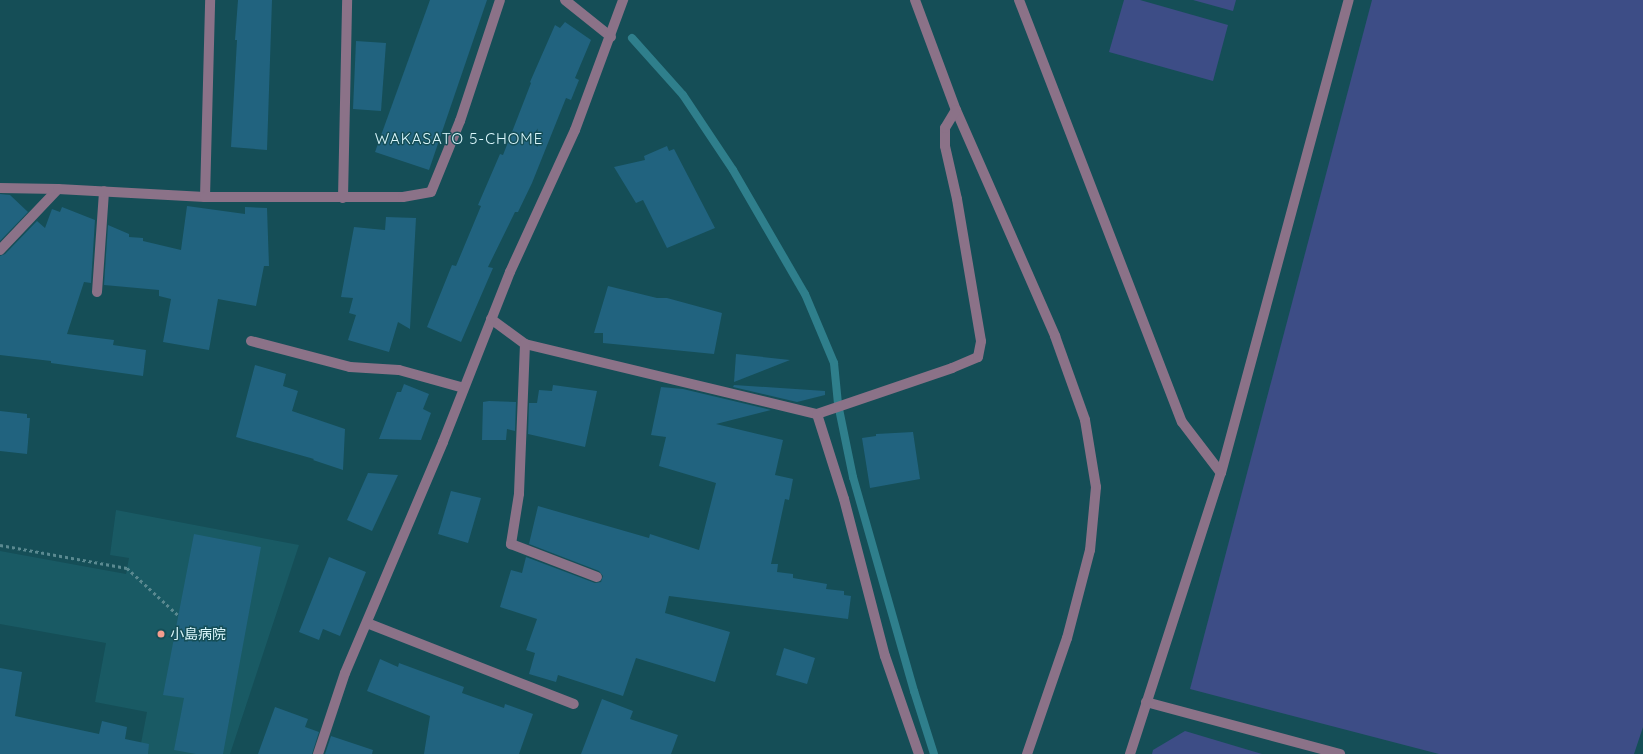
<!DOCTYPE html>
<html>
<head>
<meta charset="utf-8">
<style>
	body { margin:0 }
	#map { position:relative; width:1643px; height:754px; overflow:hidden; background:#154e57; font-family:Quicksand,"Noto Sans JP",sans-serif }
	div>[style] { position:absolute }
	.built>* { inset:0; background:#195a64 }
	.green>* { inset:0; background:#3d4d86 }
	.stream>* { height:8px; margin:-4px; padding:0 4px; transform-origin:4px; border-radius:4px; background:#2f7f8c }
	.building>* { inset:0; background:#21637f }
	.path>* { height:2.5px; margin-top:-1.25px; transform-origin:0; background:repeating-linear-gradient(90deg,#5a8990 0 3px,transparent 0 6px) }
	.service>* { height:10px; margin:-5px; padding:0 5px; transform-origin:5px; border-radius:5px; background:#8b7288 }
	.minor>* { height:10px; margin:-5px; padding:0 5px; transform-origin:5px; border-radius:5px; background:#8b7288 }
	.dots>* { width:11px; height:11px; translate:-50% -50%; box-sizing:border-box; border:2px solid #154e57; border-radius:50% }
	span { translate:-50% -50%; white-space:nowrap; text-align:center; line-height:1.15; -webkit-text-stroke:3px #154e57; paint-order:stroke }
	.poi-label { font-size:14px; color:#dcf8fd }
	.left { translate:0 -50%; text-align:left }
	.neighbourhood-label { font-size:15px; color:#dcf8fd; letter-spacing:1px }
</style>
</head>
<body>
<div id="map">
	<div class="built">
		<div style="clip-path:polygon(116px 510px,299px 545px,230px 754px,139px 754px,147px 712px,95px 702px,106px 643px,0 624px,0 551px,126px 574px,129px 558px,110px 555px)"></div>
	</div>
	<div class="green">
		<div style="clip-path:polygon(1124px 0,1140px 0,1228px 25px,1213px 81px,1109px 52px)"></div>
		<div style="clip-path:polygon(1193px 0,1236px 0,1233px 11px)"></div>
		<div style="clip-path:polygon(1372px 0,1643px 0,1643px 727px,1634px 754px,1439px 754px,1190px 689px)"></div>
		<div style="clip-path:polygon(1185px 731px,1262px 754px,1152px 754px,1153px 750px)"></div>
	</div>
	<div class="stream">
		<div style="left:632px;top:38px;width:76px;rotate:48.2deg"></div>
		<div style="left:683px;top:95px;width:90px;rotate:56.3deg"></div>
		<div style="left:733px;top:170px;width:143px;rotate:59.9deg"></div>
		<div style="left:805px;top:294px;width:75px;rotate:67.2deg"></div>
		<div style="left:834px;top:363px;width:41px;rotate:84.4deg"></div>
		<div style="left:838px;top:404px;width:75px;rotate:78.4deg"></div>
		<div style="left:853px;top:477px;width:223px;rotate:74.1deg"></div>
		<div style="left:914px;top:691px;width:66px;rotate:72.4deg"></div>
	</div>
	<div class="building">
		<div style="clip-path:polygon(238px 0,272px 0,267px 150px,231px 147px,237px 40px,235px 40px)"></div>
		<div style="clip-path:polygon(430px 0,487px 0,429px 170px,375px 152px)"></div>
		<div style="clip-path:polygon(565px 22px,591px 40px,575px 78px,579px 80px,571px 100px,566px 98px,532px 183px,518px 212px,515px 212px,488px 267px,493px 268px,461px 342px,427px 327px,452px 265px,456px 266px,481px 206px,478px 205px,500px 154px,503px 155px,531px 83px,530px 82px,555px 25px,560px 28px)"></div>
		<div style="clip-path:polygon(356px 41px,386px 43px,381px 111px,353px 109px)"></div>
		<div style="clip-path:polygon(667px 146px,669px 151px,674px 149px,715px 228px,667px 248px,643px 200px,636px 203px,614px 167px,645px 160px,644px 156px)"></div>
		<div style="clip-path:polygon(0 194px,10px 195px,28px 212px,0 241px)"></div>
		<div style="clip-path:polygon(187px 206px,245px 214px,245px 207px,267px 208px,269px 266px,264px 266px,256px 306px,218px 299px,209px 350px,163px 342px,171px 299px,159px 296px,159px 290px,104px 285px,108px 225px,129px 234px,129px 237px,143px 238px,143px 241px,181px 250px)"></div>
		<div style="clip-path:polygon(62px 207px,95px 220px,91px 283px,84px 282px,67px 334px,114px 340px,113px 345px,146px 350px,143px 376px,51px 363px,51px 361px,0 355px,0 256px,5px 254px,37px 221px,45px 228px,52px 209px,60px 212px)"></div>
		<div style="clip-path:polygon(386px 217px,416px 218px,410px 329px,398px 322px,389px 352px,348px 340px,356px 315px,349px 313px,353px 298px,341px 297px,354px 227px,385px 230px)"></div>
		<div style="clip-path:polygon(608px 286px,657px 298px,667px 298px,722px 313px,714px 354px,603px 343px,603px 333px,594px 333px)"></div>
		<div style="clip-path:polygon(736px 354px,790px 360px,734px 382px)"></div>
		<div style="clip-path:polygon(255px 365px,286px 374px,283px 386px,298px 391px,292px 411px,345px 429px,343px 470px,313px 460px,314px 459px,236px 437px)"></div>
		<div style="clip-path:polygon(404px 384px,429px 394px,423px 409px,431px 413px,421px 440px,379px 439px,397px 392px,401px 392px)"></div>
		<div style="clip-path:polygon(553px 385px,597px 391px,585px 447px,528px 434px,529px 403px,537px 403px,539px 390px,552px 391px)"></div>
		<div style="clip-path:polygon(734px 385px,825px 391px,825px 395px,797px 402px,733px 387px)"></div>
		<div style="clip-path:polygon(661px 387px,683px 389px,771px 410px,716px 424px,783px 440px,775px 475px,793px 479px,789px 500px,785px 499px,771px 564px,778px 564px,777px 572px,793px 574px,793px 578px,827px 584px,826px 589px,844px 591px,844px 595px,851px 596px,848px 619px,669px 596px,665px 613px,730px 632px,715px 682px,636px 658px,623px 696px,558px 675px,556px 682px,529px 674px,535px 653px,526px 650px,537px 619px,500px 607px,511px 570px,522px 573px,526px 557px,595px 583px,601px 582px,603px 576px,599px 571px,529px 544px,538px 506px,649px 538px,650px 534px,699px 550px,716px 483px,659px 466px,666px 437px,651px 435px)"></div>
		<div style="clip-path:polygon(489px 401px,516px 402px,515px 431px,507px 429px,506px 440px,482px 440px,483px 402px)"></div>
		<div style="clip-path:polygon(0 411px,27px 414px,27px 418px,30px 418px,27px 454px,0 451px)"></div>
		<div style="clip-path:polygon(913px 432px,920px 479px,870px 488px,862px 438px,876px 436px,876px 434px)"></div>
		<div style="clip-path:polygon(368px 473px,398px 475px,372px 531px,347px 520px)"></div>
		<div style="clip-path:polygon(451px 491px,481px 498px,468px 543px,438px 534px)"></div>
		<div style="clip-path:polygon(194px 534px,261px 547px,223px 754px,196px 754px,174px 750px,184px 698px,163px 695px)"></div>
		<div style="clip-path:polygon(329px 557px,366px 572px,340px 636px,323px 629px,319px 640px,299px 632px)"></div>
		<div style="clip-path:polygon(784px 648px,815px 658px,807px 684px,776px 675px)"></div>
		<div style="clip-path:polygon(380px 659px,398px 667px,399px 663px,464px 687px,462px 693px,504px 708px,505px 704px,533px 714px,519px 754px,424px 754px,430px 716px,367px 691px)"></div>
		<div style="clip-path:polygon(0 668px,22px 672px,15px 716px,99px 734px,102px 721px,127px 727px,125px 739px,149px 744px,148px 754px,0 754px)"></div>
		<div style="clip-path:polygon(602px 699px,633px 711px,630px 719px,678px 735px,671px 754px,581px 754px)"></div>
		<div style="clip-path:polygon(275px 707px,308px 719px,305px 727px,319px 732px,312px 754px,258px 754px)"></div>
		<div style="clip-path:polygon(331px 736px,373px 750px,372px 754px,325px 754px)"></div>
	</div>
	<div class="path">
		<div style="left:0;top:545px;width:129px;rotate:10.3deg"></div>
		<div style="left:127px;top:568px;width:69px;rotate:42.7deg"></div>
	</div>
	<div class="service">
		<div style="left:1019px;top:0;width:452px;rotate:68.9deg"></div>
		<div style="left:1182px;top:422px;width:64px;rotate:52.6deg"></div>
		<div style="left:205px;top:197px;width:197px;rotate:-88.5deg"></div>
		<div style="left:343px;top:198px;width:198px;rotate:-88.8deg"></div>
		<div style="left:0;top:250px;width:84px;rotate:-46.4deg"></div>
		<div style="left:97px;top:292px;width:101px;rotate:-86deg"></div>
		<div style="left:1146px;top:702px;width:201px;rotate:15deg"></div>
		<div style="left:1130px;top:754px;width:295px;rotate:-72.1deg"></div>
		<div style="left:1221px;top:473px;width:490px;rotate:-74.9deg"></div>
	</div>
	<div class="minor">
		<div style="left:565px;top:0;width:59px;rotate:38.8deg"></div>
		<div style="left:915px;top:0;width:117px;rotate:69.6deg"></div>
		<div style="left:956px;top:110px;width:247px;rotate:66.3deg"></div>
		<div style="left:1055px;top:336px;width:89px;rotate:70.3deg"></div>
		<div style="left:1085px;top:420px;width:68px;rotate:80.7deg"></div>
		<div style="left:1096px;top:487px;width:63px;rotate:95.4deg"></div>
		<div style="left:1090px;top:550px;width:91px;rotate:104.6deg"></div>
		<div style="left:1067px;top:638px;width:123px;rotate:109deg"></div>
		<div style="left:0;top:188px;width:58px;rotate:1deg"></div>
		<div style="left:58px;top:189px;width:147px;rotate:3.1deg"></div>
		<div style="left:205px;top:197px;width:198px"></div>
		<div style="left:403px;top:197px;width:28px;rotate:-10deg"></div>
		<div style="left:431px;top:192px;width:77px;rotate:-67.8deg"></div>
		<div style="left:460px;top:121px;width:127px;rotate:-71.7deg"></div>
		<div style="left:491px;top:319px;width:42px;rotate:36.3deg"></div>
		<div style="left:525px;top:344px;width:300px;rotate:13.5deg"></div>
		<div style="left:817px;top:414px;width:143px;rotate:-18.8deg"></div>
		<div style="left:952px;top:368px;width:28px;rotate:-23deg"></div>
		<div style="left:978px;top:357px;width:16px;rotate:-79deg"></div>
		<div style="left:981px;top:341px;width:144px;rotate:-99.6deg"></div>
		<div style="left:957px;top:199px;width:54px;rotate:-102.8deg"></div>
		<div style="left:945px;top:146px;width:18px;rotate:-90deg"></div>
		<div style="left:945px;top:128px;width:21px;rotate:-59deg"></div>
		<div style="left:251px;top:341px;width:102px;rotate:14.7deg"></div>
		<div style="left:350px;top:367px;width:49px;rotate:3.5deg"></div>
		<div style="left:399px;top:370px;width:67px;rotate:15.5deg"></div>
		<div style="left:525px;top:344px;width:150px;rotate:92.3deg"></div>
		<div style="left:519px;top:494px;width:51px;rotate:99.1deg"></div>
		<div style="left:511px;top:544px;width:92px;rotate:21deg"></div>
		<div style="left:817px;top:414px;width:89px;rotate:72.4deg"></div>
		<div style="left:844px;top:499px;width:162px;rotate:75.4deg"></div>
		<div style="left:885px;top:656px;width:104px;rotate:70.9deg"></div>
		<div style="left:367px;top:623px;width:222px;rotate:21.4deg"></div>
		<div style="left:318px;top:754px;width:85px;rotate:-71.6deg"></div>
		<div style="left:345px;top:673px;width:251px;rotate:-67deg"></div>
		<div style="left:443px;top:442px;width:183px;rotate:-68.5deg"></div>
		<div style="left:510px;top:272px;width:156px;rotate:-65.4deg"></div>
		<div style="left:575px;top:130px;width:139px;rotate:-69.7deg"></div>
	</div>
	<div class="dots">
		<div style="left:161px;top:634px;background:#f59d8e"></div>
	</div>
	<div class="poi-label">
		<span class="left" style="left:170px;top:634px">小島病院</span>
	</div>
	<div class="neighbourhood-label">
		<span style="left:459px;top:139px">WAKASATO 5-CHOME</span>
	</div>
</div>
</body>
</html>
